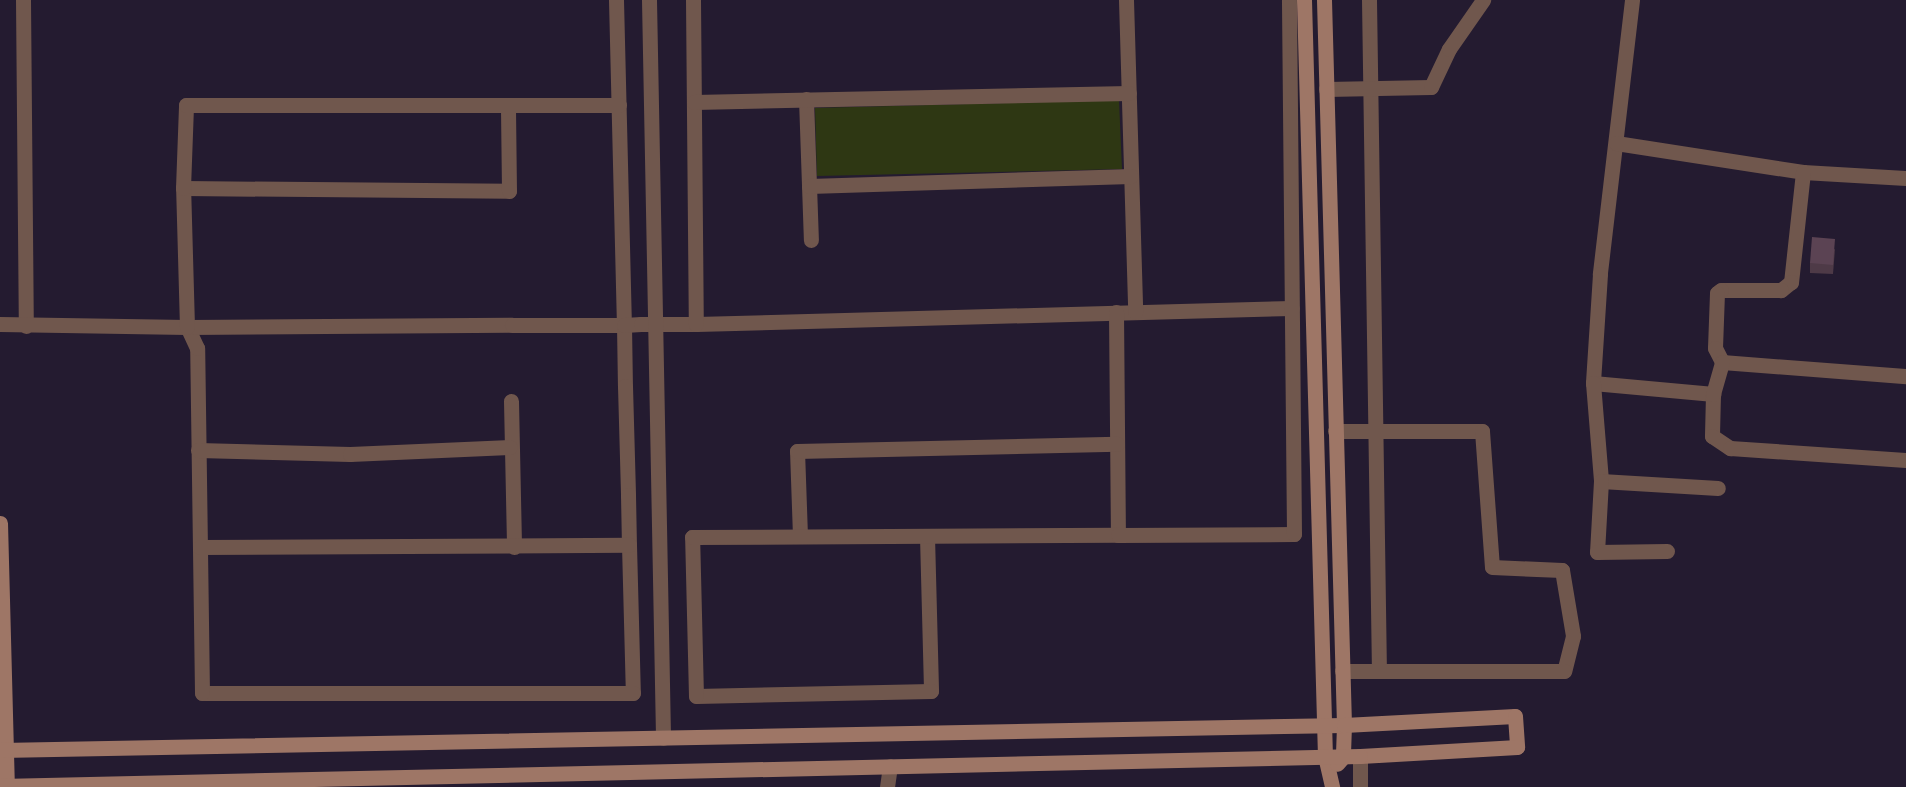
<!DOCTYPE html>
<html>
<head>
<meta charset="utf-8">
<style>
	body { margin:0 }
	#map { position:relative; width:1906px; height:787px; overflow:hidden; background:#241b30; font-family:Overpass,sans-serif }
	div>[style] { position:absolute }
	.green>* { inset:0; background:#2e3713 }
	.street>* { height:15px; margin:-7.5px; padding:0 7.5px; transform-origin:7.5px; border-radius:7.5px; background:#70574d }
	.secondary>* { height:15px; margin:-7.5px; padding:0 7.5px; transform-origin:7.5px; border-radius:7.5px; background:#9e7666 }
	.wall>* { inset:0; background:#4e3a47 }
	.building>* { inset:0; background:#5b4353 }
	span { translate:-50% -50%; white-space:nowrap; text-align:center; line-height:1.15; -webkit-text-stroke:4.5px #0b0811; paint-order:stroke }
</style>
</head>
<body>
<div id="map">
	<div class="green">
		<div style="clip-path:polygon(1119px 100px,1122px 169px,817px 176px,815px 108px)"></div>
	</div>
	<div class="street">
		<div style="left:23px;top:0;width:326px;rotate:89.5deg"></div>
		<div style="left:616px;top:0;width:325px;rotate:88.6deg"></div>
		<div style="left:624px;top:325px;width:61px;rotate:89.1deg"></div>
		<div style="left:625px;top:386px;width:109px;rotate:88.4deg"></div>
		<div style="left:628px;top:495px;width:50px;rotate:88.9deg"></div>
		<div style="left:629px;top:545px;width:148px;rotate:88.5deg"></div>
		<div style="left:633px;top:693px;width:431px;rotate:180deg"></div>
		<div style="left:202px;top:693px;width:345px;rotate:-90.8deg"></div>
		<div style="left:197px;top:348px;width:23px;rotate:-115deg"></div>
		<div style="left:187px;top:327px;width:325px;rotate:-0.4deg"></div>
		<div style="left:512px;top:325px;width:112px"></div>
		<div style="left:624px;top:325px;width:17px;rotate:-3deg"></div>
		<div style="left:641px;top:324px;width:55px"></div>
		<div style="left:696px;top:324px;width:596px;rotate:-1.54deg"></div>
		<div style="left:649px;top:0;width:738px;rotate:88.91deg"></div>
		<div style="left:693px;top:0;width:324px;rotate:89.5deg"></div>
		<div style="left:1126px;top:0;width:312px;rotate:88.3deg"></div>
		<div style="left:1369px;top:0;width:671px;rotate:89.15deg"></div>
		<div style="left:1632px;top:0;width:276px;rotate:96.7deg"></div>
		<div style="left:1600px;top:274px;width:109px;rotate:93.7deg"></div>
		<div style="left:1593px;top:383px;width:121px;rotate:5.2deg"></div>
		<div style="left:1713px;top:394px;width:42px;rotate:91.4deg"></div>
		<div style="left:1712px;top:436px;width:22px;rotate:34deg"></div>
		<div style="left:1730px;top:448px;width:176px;rotate:3.9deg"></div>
		<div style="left:1326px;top:89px;width:105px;rotate:-1.1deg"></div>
		<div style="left:1431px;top:87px;width:42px;rotate:-64.7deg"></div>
		<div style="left:1449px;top:49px;width:60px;rotate:-55.2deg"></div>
		<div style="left:806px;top:99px;width:141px;rotate:88deg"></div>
		<div style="left:694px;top:102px;width:435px;rotate:-1.2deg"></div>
		<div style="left:1616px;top:143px;width:189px;rotate:8.8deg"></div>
		<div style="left:1803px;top:172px;width:103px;rotate:3.3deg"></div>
		<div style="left:1803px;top:172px;width:111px;rotate:96.2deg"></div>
		<div style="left:1791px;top:282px;width:13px;rotate:141deg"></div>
		<div style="left:1781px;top:290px;width:60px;rotate:180deg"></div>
		<div style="left:1721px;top:290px;width:5px;rotate:143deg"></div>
		<div style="left:1717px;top:293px;width:55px;rotate:92.1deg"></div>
		<div style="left:1715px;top:348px;width:16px;rotate:63deg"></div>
		<div style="left:1722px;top:362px;width:185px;rotate:4.4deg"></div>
		<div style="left:809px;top:186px;width:322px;rotate:-1.8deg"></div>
		<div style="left:183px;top:188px;width:326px;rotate:0.5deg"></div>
		<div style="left:509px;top:191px;width:83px;rotate:-90.7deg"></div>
		<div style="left:1116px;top:312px;width:223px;rotate:89.5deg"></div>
		<div style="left:0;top:324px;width:187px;rotate:0.9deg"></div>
		<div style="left:187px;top:327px;width:139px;rotate:-91.6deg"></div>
		<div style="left:183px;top:188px;width:83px;rotate:-87.9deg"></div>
		<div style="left:186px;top:105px;width:433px"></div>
		<div style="left:1593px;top:383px;width:98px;rotate:85.3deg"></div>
		<div style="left:1601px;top:481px;width:117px;rotate:3.4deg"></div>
		<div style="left:1713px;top:394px;width:33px;rotate:-74deg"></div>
		<div style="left:511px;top:401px;width:146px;rotate:88.8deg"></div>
		<div style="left:1335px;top:431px;width:147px"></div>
		<div style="left:1482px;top:431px;width:136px;rotate:85.8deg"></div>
		<div style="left:1492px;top:567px;width:70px;rotate:2.5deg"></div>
		<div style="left:1562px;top:570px;width:67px;rotate:80.5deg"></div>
		<div style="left:1573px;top:636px;width:36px;rotate:104deg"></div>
		<div style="left:1564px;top:671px;width:222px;rotate:180deg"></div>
		<div style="left:198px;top:450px;width:152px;rotate:1.5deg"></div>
		<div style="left:350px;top:454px;width:160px;rotate:-2.5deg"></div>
		<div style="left:1601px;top:481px;width:71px;rotate:93.2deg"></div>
		<div style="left:1597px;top:552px;width:70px;rotate:-0.8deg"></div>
		<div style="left:800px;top:536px;width:85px;rotate:-92deg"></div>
		<div style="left:797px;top:451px;width:320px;rotate:-1.3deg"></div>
		<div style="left:927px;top:536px;width:155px;rotate:88.5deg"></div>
		<div style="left:931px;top:691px;width:235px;rotate:178.8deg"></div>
		<div style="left:696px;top:696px;width:159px;rotate:-91.4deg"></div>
		<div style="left:692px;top:537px;width:426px;rotate:-0.3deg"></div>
		<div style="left:1118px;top:535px;width:176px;rotate:-0.3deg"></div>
		<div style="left:1294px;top:534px;width:534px;rotate:-90.54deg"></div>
		<div style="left:200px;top:547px;width:429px;rotate:-0.3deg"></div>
		<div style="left:1360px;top:756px;width:31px;rotate:90deg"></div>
		<div style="left:887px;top:787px;width:21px;rotate:-82deg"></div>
	</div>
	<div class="secondary">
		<div style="left:1304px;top:0;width:756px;rotate:88.41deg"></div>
		<div style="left:1325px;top:756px;width:32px;rotate:77deg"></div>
		<div style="left:1324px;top:0;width:725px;rotate:88.42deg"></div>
		<div style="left:1344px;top:725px;width:32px;rotate:92deg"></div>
		<div style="left:1343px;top:757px;width:9px;rotate:131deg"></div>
		<div style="left:0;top:523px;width:264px;rotate:88.5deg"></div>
		<div style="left:0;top:750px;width:1344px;rotate:-1.07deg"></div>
		<div style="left:1344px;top:725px;width:171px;rotate:-3deg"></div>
		<div style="left:1515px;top:716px;width:31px;rotate:86deg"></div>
		<div style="left:1517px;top:747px;width:157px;rotate:176.7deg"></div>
		<div style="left:1360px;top:756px;width:1360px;rotate:178.74deg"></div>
	</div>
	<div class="wall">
		<div style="clip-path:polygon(1835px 249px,1833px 274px,1810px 273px,1810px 263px)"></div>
	</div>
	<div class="building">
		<div style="clip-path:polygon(1812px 237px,1835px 239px,1833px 265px,1810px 263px)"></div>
	</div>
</div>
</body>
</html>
